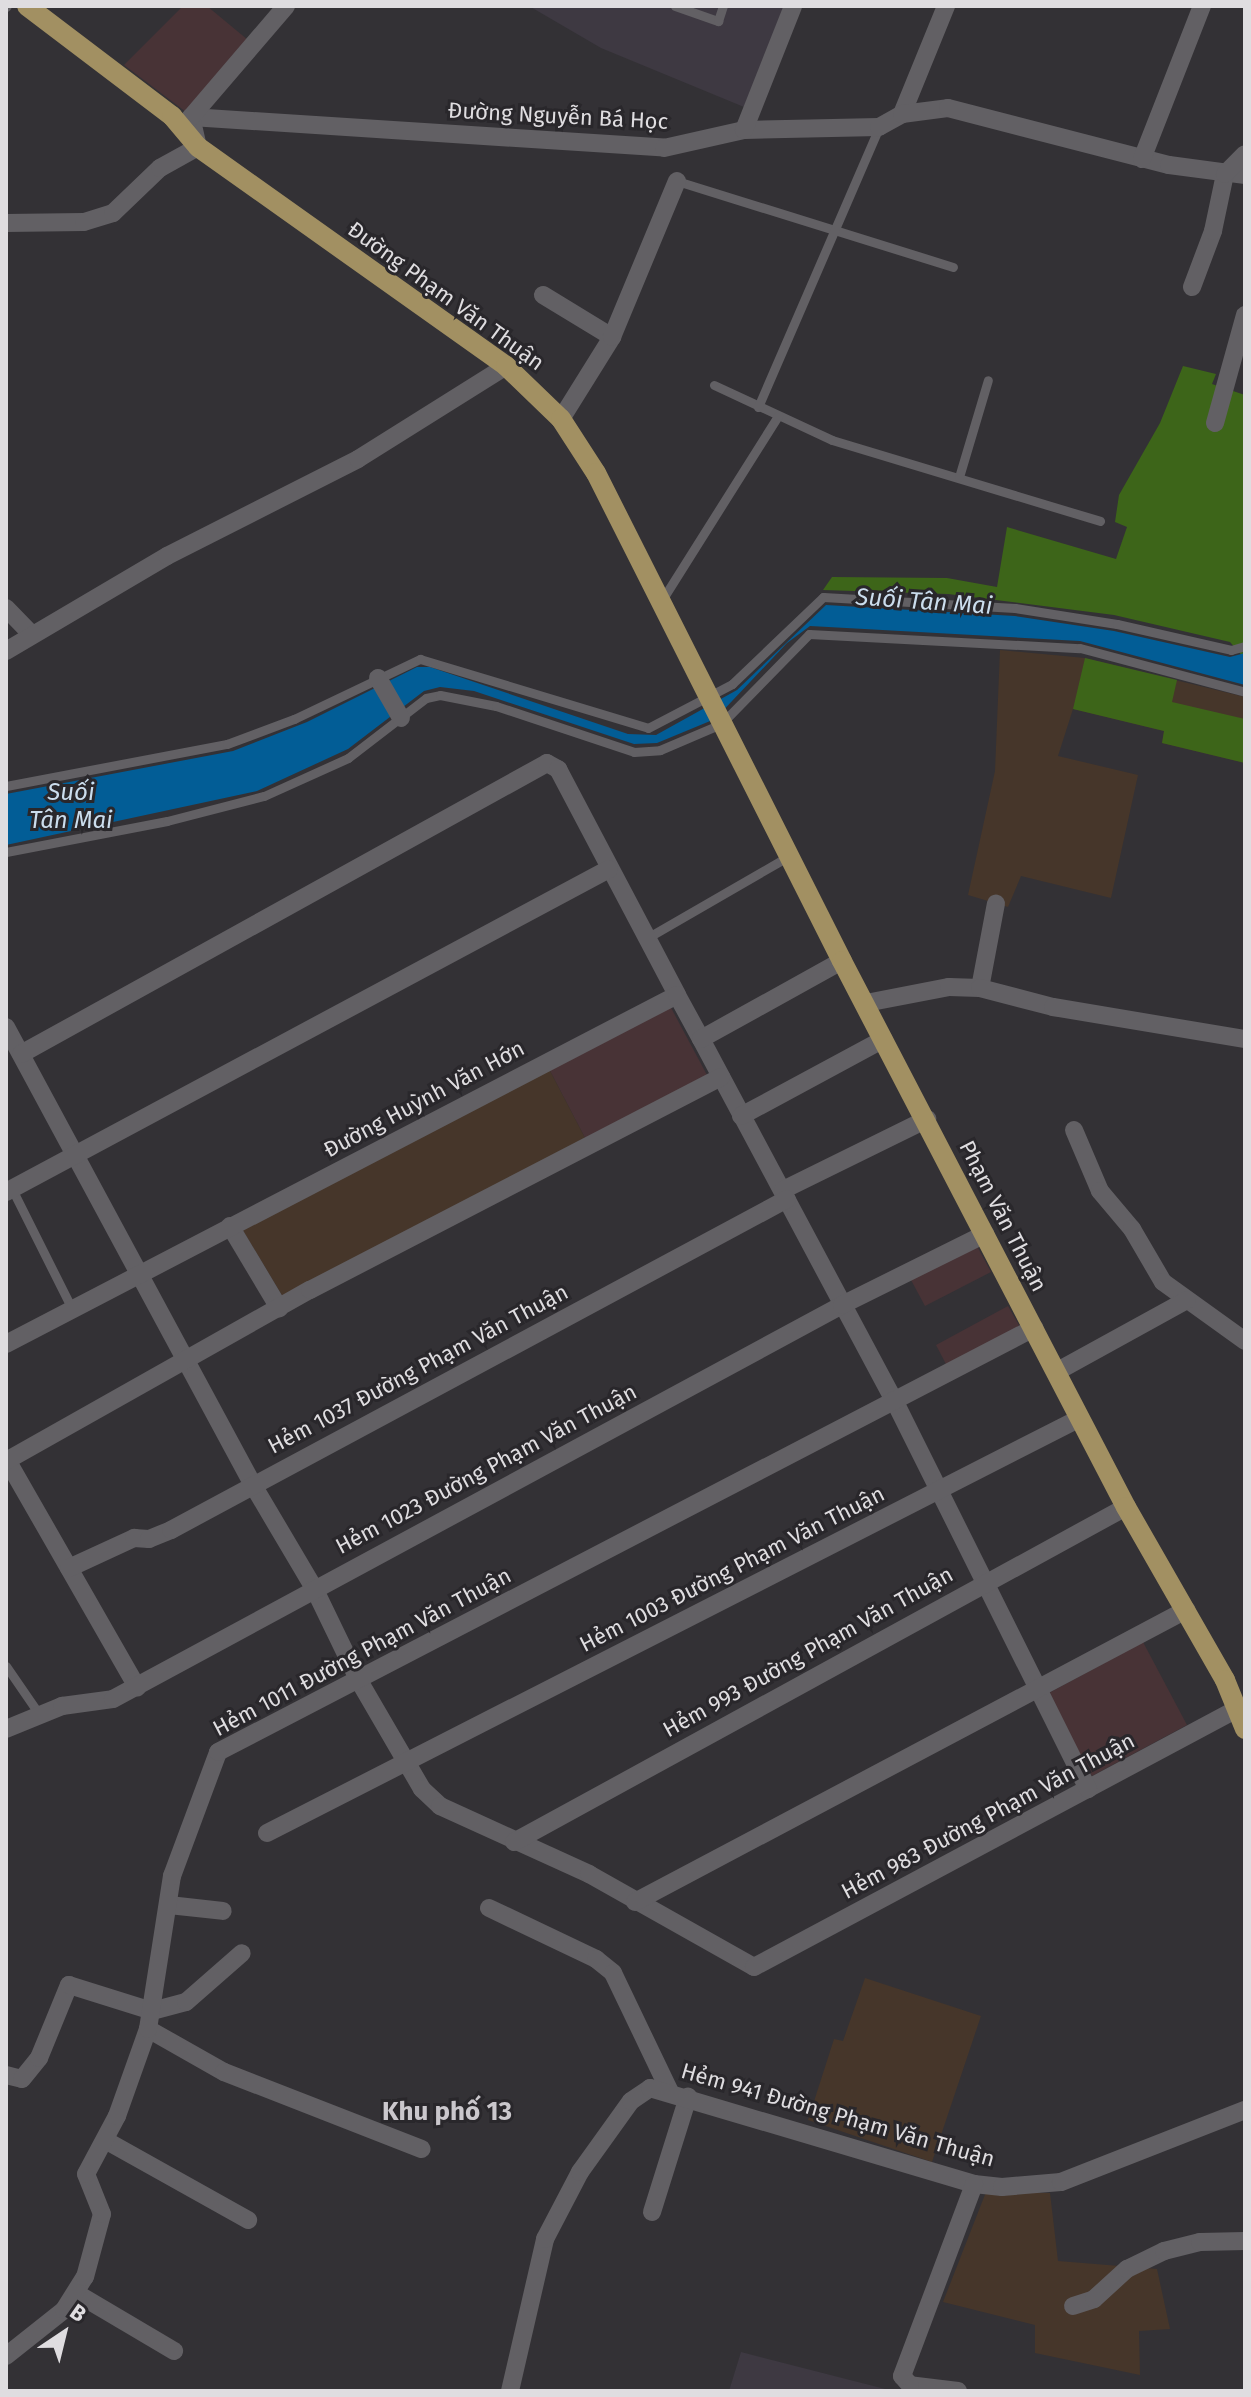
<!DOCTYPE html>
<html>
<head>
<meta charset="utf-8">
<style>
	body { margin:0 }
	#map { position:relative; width:1251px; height:2397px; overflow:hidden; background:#333135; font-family:"Fira Sans",sans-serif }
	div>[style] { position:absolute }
	.commercial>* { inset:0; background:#483336 }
	.built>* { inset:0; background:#3e3942 }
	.education>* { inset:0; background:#46362a }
	.green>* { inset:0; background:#3d6519 }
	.water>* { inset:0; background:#025d96 }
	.lane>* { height:9px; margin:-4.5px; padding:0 4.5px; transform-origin:4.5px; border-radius:4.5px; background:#626064 }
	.street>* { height:18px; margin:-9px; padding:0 9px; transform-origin:9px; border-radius:9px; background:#626064 }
	.primary>* { height:20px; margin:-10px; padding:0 10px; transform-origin:10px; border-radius:10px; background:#a29062 }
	span { translate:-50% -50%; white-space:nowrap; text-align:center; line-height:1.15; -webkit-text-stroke:6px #29272b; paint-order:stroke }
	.street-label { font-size:22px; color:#dfdde0 }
	.water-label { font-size:24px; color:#cbdded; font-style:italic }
	.quarter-label { font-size:26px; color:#cac7cc; font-weight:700 }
	.frame { position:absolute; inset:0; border:8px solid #dfdde0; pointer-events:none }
	.north { position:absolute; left:24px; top:2293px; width:80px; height:80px; -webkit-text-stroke:6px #29272b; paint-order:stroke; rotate:35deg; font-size:22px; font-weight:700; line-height:32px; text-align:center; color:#dfdde0 }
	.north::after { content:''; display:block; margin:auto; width:28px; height:36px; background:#dfdde0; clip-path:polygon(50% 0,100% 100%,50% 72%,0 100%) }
</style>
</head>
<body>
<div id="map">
	<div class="commercial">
		<div style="clip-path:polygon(183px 6px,207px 6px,248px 40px,186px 112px,124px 65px)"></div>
		<div style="clip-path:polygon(669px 1004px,707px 1075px,585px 1138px,549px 1069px)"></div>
		<div style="clip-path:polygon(977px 1246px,991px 1272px,925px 1306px,911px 1280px)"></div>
		<div style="clip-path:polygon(1008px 1306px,1020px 1327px,947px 1366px,936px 1345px)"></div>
		<div style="clip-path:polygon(1143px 1642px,1187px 1725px,1092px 1776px,1047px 1694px)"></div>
	</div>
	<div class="built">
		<div style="clip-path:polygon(529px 6px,784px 6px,744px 107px,601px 48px)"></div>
		<div style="clip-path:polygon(741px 2352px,893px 2391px,894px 2391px,729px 2391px)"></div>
	</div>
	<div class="education">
		<div style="clip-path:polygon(1000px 650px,1085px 658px,1245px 697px,1245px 763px,1162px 743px,1164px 731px,1073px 709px,1058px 756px,1138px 775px,1111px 898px,1021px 876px,1008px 907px,968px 895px,995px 771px)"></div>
		<div style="clip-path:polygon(549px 1069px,585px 1138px,283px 1297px,242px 1229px)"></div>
		<div style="clip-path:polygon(865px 1978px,981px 2016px,932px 2162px,808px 2120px,834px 2039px,843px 2041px)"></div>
		<div style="clip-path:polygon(986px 2192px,1050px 2193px,1058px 2261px,1157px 2269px,1170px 2329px,1139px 2331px,1140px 2375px,1035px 2353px,1035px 2325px,943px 2302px)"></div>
	</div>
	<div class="green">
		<div style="clip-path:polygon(1183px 366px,1216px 374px,1212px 384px,1245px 395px,1245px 659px,1230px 642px,1114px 615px,948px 594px,823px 590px,832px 577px,947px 578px,997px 587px,1007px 527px,1116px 559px,1127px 527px,1115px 522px,1119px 495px,1160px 423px)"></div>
		<div style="clip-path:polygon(1085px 658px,1177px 680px,1172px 702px,1245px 719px,1245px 763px,1162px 743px,1164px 731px,1073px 709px)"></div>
	</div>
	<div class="water">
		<div style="clip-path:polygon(826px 605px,1015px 616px,1114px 631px,1230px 657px,1245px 653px,1245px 685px,1080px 641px,810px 626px,787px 643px,715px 719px,657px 743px,634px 744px,474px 691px,440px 687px,424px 691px,348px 749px,257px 791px,6px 845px,6px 794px,233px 751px,307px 722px,417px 667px,430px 667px,628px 734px,656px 735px,737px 690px)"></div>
	</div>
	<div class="lane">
		<div style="left:675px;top:6px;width:46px;rotate:19.2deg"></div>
		<div style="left:718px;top:21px;width:16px;rotate:-72deg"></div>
		<div style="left:6px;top:7px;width:1px;rotate:-45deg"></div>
		<div style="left:677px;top:181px;width:289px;rotate:17.3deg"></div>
		<div style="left:714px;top:385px;width:130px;rotate:25deg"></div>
		<div style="left:832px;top:440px;width:280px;rotate:16.8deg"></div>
		<div style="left:758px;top:407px;width:305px;rotate:-66.6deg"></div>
		<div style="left:959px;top:477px;width:101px;rotate:-73.4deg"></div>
		<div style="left:662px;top:600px;width:218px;rotate:-57.8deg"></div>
		<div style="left:6px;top:786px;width:225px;rotate:-10.8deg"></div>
		<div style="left:227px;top:744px;width:72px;rotate:-20.5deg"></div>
		<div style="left:294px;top:719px;width:140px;rotate:-25.5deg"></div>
		<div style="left:420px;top:659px;width:238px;rotate:16.8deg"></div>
		<div style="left:648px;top:728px;width:95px;rotate:-27.6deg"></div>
		<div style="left:732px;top:684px;width:126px;rotate:-43.7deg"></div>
		<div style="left:823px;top:597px;width:192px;rotate:3.3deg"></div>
		<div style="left:1015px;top:608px;width:103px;rotate:8.9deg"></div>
		<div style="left:1117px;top:624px;width:117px;rotate:12.8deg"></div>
		<div style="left:1231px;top:650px;width:15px;rotate:-16deg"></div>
		<div style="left:6px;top:852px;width:164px;rotate:-10.9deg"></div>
		<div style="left:167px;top:821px;width:100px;rotate:-14.5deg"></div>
		<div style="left:264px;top:796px;width:92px;rotate:-24.3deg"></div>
		<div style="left:348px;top:758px;width:98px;rotate:-37.6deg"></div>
		<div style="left:426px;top:698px;width:14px;rotate:-12deg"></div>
		<div style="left:440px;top:695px;width:57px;rotate:11.1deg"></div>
		<div style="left:496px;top:706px;width:145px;rotate:18.4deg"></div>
		<div style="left:634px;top:752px;width:26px;rotate:-4deg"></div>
		<div style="left:660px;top:750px;width:66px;rotate:-23.1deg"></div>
		<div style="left:721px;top:724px;width:126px;rotate:-45.6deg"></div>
		<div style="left:809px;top:634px;width:271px;rotate:3deg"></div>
		<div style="left:1080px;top:648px;width:171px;rotate:14.9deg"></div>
		<div style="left:647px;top:938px;width:164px;rotate:-30deg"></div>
		<div style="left:12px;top:1189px;width:134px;rotate:63.4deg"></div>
		<div style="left:6px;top:1666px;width:58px;rotate:55.5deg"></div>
	</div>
	<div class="street">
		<div style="left:902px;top:114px;width:117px;rotate:-67.8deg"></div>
		<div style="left:191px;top:117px;width:474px;rotate:3.7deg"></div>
		<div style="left:664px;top:148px;width:82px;rotate:-12.7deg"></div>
		<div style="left:744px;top:130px;width:135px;rotate:-1.3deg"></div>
		<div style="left:879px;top:127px;width:26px;rotate:-29deg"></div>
		<div style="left:902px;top:114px;width:46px;rotate:-7.4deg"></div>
		<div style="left:948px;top:108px;width:228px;rotate:14.5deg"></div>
		<div style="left:1169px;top:165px;width:77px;rotate:7.5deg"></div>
		<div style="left:744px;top:130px;width:133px;rotate:-68.4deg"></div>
		<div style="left:1142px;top:159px;width:164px;rotate:-68.6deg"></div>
		<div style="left:6px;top:223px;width:78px;rotate:-0.7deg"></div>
		<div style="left:84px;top:222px;width:30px;rotate:-17deg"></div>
		<div style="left:113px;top:213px;width:65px;rotate:-43.8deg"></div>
		<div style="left:160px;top:168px;width:43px;rotate:-28.9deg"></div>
		<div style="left:198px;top:147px;width:31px;rotate:-103deg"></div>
		<div style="left:191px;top:117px;width:146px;rotate:-49.4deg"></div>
		<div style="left:1192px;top:287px;width:60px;rotate:-69.4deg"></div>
		<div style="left:1213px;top:231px;width:58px;rotate:-78.1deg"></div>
		<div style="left:1225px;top:174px;width:28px;rotate:-45deg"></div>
		<div style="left:543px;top:295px;width:81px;rotate:31.3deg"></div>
		<div style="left:561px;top:419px;width:97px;rotate:-58.1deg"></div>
		<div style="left:612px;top:337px;width:169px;rotate:-67.4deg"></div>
		<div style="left:1215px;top:423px;width:112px;rotate:-74.5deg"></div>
		<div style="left:6px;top:608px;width:37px;rotate:46deg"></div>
		<div style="left:6px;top:651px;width:187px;rotate:-30.5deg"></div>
		<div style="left:167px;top:556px;width:214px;rotate:-26.9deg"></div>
		<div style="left:358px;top:459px;width:175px;rotate:-32.1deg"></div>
		<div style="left:378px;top:678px;width:46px;rotate:60.1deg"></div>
		<div style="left:980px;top:988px;width:86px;rotate:-79.3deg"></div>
		<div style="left:866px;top:1003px;width:85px;rotate:-10.9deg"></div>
		<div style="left:949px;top:987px;width:31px;rotate:2deg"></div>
		<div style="left:980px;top:988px;width:75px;rotate:14.6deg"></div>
		<div style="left:1053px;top:1007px;width:195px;rotate:9.5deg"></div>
		<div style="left:6px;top:1027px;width:520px;rotate:61.66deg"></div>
		<div style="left:253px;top:1485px;width:120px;rotate:59.4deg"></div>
		<div style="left:314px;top:1588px;width:101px;rotate:64.2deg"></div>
		<div style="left:358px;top:1679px;width:127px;rotate:59.8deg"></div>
		<div style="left:422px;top:1789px;width:25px;rotate:43deg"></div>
		<div style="left:440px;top:1806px;width:164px;rotate:24.5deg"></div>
		<div style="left:589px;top:1874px;width:189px;rotate:29.4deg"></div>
		<div style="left:754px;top:1967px;width:548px;rotate:-28.11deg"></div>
		<div style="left:701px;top:1039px;width:409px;rotate:61.9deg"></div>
		<div style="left:894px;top:1400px;width:435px;rotate:63.5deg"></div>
		<div style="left:21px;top:1054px;width:601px;rotate:-28.95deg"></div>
		<div style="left:547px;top:763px;width:13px;rotate:29deg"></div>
		<div style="left:558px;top:769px;width:255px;rotate:62.2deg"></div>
		<div style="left:741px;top:1116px;width:162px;rotate:-28.3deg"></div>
		<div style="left:1074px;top:1130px;width:66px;rotate:66.9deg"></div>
		<div style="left:1100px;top:1191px;width:50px;rotate:49.9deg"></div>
		<div style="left:1132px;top:1229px;width:61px;rotate:59.7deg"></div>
		<div style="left:1163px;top:1282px;width:101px;rotate:35.7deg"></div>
		<div style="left:783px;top:1190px;width:161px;rotate:-26.2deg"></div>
		<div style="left:6px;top:1192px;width:684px;rotate:-28.18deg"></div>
		<div style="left:230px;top:1226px;width:96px;rotate:59.1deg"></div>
		<div style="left:6px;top:1344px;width:756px;rotate:-27.48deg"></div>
		<div style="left:677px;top:995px;width:50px;rotate:61.4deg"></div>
		<div style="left:701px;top:1039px;width:161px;rotate:-29deg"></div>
		<div style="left:1056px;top:1372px;width:149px;rotate:-28.8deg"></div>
		<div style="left:7px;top:1460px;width:262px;rotate:60.2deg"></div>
		<div style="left:6px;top:1461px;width:349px;rotate:-29.4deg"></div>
		<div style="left:310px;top:1290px;width:463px;rotate:-27.4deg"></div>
		<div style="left:69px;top:1568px;width:72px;rotate:-24.8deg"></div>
		<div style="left:134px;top:1538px;width:15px;rotate:4deg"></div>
		<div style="left:149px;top:1539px;width:24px;rotate:-22deg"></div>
		<div style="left:171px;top:1530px;width:699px;rotate:-28.25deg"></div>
		<div style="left:6px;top:1729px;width:61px;rotate:-22.3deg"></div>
		<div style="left:62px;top:1706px;width:51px;rotate:-7.8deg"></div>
		<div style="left:113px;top:1699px;width:829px;rotate:-28.39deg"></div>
		<div style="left:842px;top:1305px;width:160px;rotate:-26.4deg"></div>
		<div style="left:267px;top:1833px;width:913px;rotate:-27.04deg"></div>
		<div style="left:514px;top:1842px;width:698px;rotate:-28.7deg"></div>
		<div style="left:635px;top:1902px;width:624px;rotate:-27.92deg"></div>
		<div style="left:169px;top:1905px;width:54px;rotate:6.3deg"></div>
		<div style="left:489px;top:1908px;width:119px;rotate:25.5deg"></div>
		<div style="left:596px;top:1959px;width:22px;rotate:39deg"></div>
		<div style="left:613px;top:1973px;width:130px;rotate:64.4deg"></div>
		<div style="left:148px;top:2029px;width:87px;rotate:29.5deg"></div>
		<div style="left:224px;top:2072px;width:212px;rotate:21.3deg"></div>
		<div style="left:6px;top:2075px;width:16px;rotate:14deg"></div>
		<div style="left:22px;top:2079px;width:27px;rotate:-51deg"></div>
		<div style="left:39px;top:2058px;width:79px;rotate:-67.7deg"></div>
		<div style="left:69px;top:1985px;width:87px;rotate:17.4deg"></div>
		<div style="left:152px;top:2011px;width:35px;rotate:-15deg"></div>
		<div style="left:186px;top:2002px;width:74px;rotate:-41.2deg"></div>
		<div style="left:105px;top:2140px;width:164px;rotate:29.2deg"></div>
		<div style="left:652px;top:2212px;width:121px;rotate:-72.6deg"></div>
		<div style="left:76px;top:2293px;width:114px;rotate:30.6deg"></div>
		<div style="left:1073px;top:2306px;width:22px;rotate:-18deg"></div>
		<div style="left:1094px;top:2299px;width:45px;rotate:-42.3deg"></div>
		<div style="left:1127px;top:2269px;width:41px;rotate:-25.9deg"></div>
		<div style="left:1164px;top:2251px;width:37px;rotate:-14deg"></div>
		<div style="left:1200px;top:2242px;width:45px;rotate:-1.3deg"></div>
		<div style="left:6px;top:2356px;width:74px;rotate:-38.4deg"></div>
		<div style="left:64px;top:2310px;width:39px;rotate:-58deg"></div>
		<div style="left:85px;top:2277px;width:65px;rotate:-74.9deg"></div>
		<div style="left:102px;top:2214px;width:43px;rotate:-111.8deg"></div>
		<div style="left:86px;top:2174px;width:66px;rotate:-61.9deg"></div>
		<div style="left:117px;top:2116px;width:92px;rotate:-70.4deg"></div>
		<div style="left:148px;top:2029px;width:155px;rotate:-81.1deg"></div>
		<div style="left:172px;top:1876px;width:132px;rotate:-69.6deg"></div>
		<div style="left:218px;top:1752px;width:920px;rotate:-27.46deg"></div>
		<div style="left:510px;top:2391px;width:156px;rotate:-77deg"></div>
		<div style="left:545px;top:2239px;width:76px;rotate:-62.4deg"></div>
		<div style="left:580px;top:2172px;width:87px;rotate:-54.3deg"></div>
		<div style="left:631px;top:2101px;width:23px;rotate:-34deg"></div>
		<div style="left:650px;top:2088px;width:338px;rotate:16.5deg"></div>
		<div style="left:974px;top:2184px;width:28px;rotate:6deg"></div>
		<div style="left:1002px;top:2187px;width:59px;rotate:-4.8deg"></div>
		<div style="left:1061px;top:2182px;width:198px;rotate:-21.4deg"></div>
		<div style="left:958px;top:2391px;width:48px;rotate:-172.9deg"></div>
		<div style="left:910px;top:2385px;width:12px;rotate:-132deg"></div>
		<div style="left:902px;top:2376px;width:205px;rotate:-69.4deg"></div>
	</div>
	<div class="primary">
		<div style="left:27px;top:6px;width:182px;rotate:37.2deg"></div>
		<div style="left:172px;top:116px;width:40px;rotate:50deg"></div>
		<div style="left:198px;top:147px;width:378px;rotate:35.4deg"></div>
		<div style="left:506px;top:366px;width:76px;rotate:43.9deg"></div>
		<div style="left:561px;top:419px;width:64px;rotate:57.1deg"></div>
		<div style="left:596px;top:473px;width:546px;rotate:63.25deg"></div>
		<div style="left:842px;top:961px;width:615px;rotate:62.52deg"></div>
		<div style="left:1126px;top:1507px;width:199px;rotate:60.2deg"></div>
		<div style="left:1225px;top:1680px;width:53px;rotate:67.8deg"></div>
	</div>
	<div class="street-label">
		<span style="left:558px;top:116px;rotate:3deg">Đường Nguyễn Bá Học</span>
		<span style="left:446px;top:296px;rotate:36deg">Đường Phạm Văn Thuận</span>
		<span style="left:424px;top:1099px;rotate:-28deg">Đường Huỳnh Văn Hớn</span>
		<span style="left:1003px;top:1216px;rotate:63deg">Phạm Văn Thuận</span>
		<span style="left:418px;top:1369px;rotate:-28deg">Hẻm 1037 Đường Phạm Văn Thuận</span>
		<span style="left:486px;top:1469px;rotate:-28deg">Hẻm 1023 Đường Phạm Văn Thuận</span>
		<span style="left:732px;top:1569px;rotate:-27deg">Hẻm 1003 Đường Phạm Văn Thuận</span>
		<span style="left:362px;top:1652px;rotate:-28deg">Hẻm 1011 Đường Phạm Văn Thuận</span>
		<span style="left:808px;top:1652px;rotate:-29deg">Hẻm 993 Đường Phạm Văn Thuận</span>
		<span style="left:988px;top:1816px;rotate:-28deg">Hẻm 983 Đường Phạm Văn Thuận</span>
		<span style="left:838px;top:2115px;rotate:16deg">Hẻm 941 Đường Phạm Văn Thuận</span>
	</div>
	<div class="water-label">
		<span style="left:924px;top:602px;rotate:4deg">Suối Tân Mai</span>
		<span style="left:71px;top:807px">Suối<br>Tân Mai</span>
	</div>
	<div class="quarter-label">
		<span style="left:447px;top:2112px">Khu phố 13</span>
	</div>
	<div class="frame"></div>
	<div class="north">B</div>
</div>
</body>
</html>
